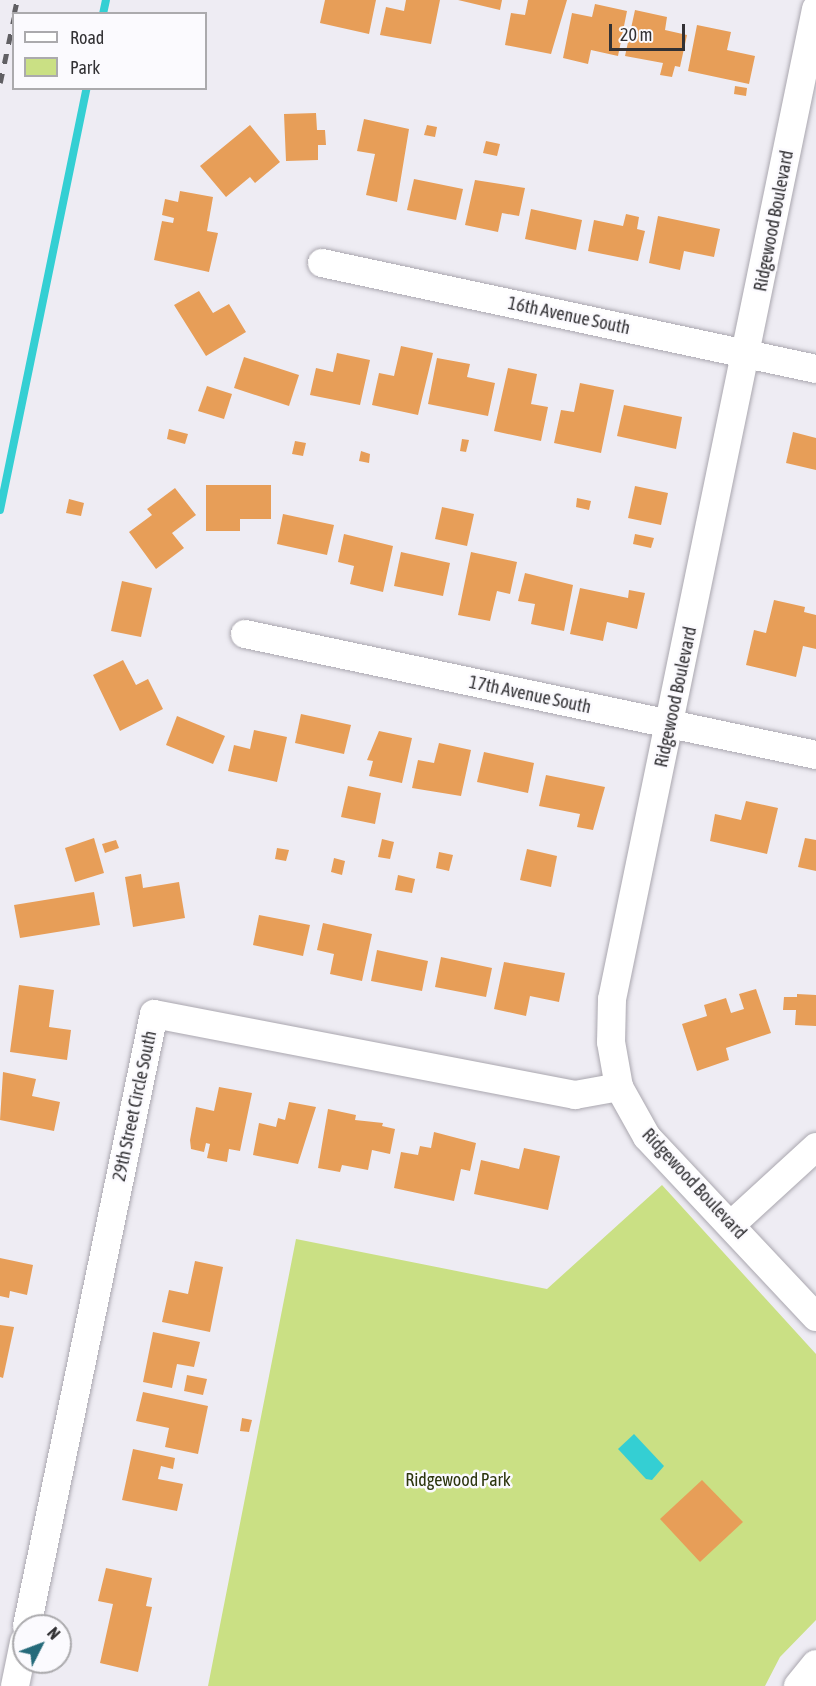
<!DOCTYPE html>
<html>
<head>
<meta charset="utf-8">
<style>
	body { margin:0 }
	#map { position:relative; width:816px; height:1686px; overflow:hidden; background:#eeecf3; font-family:"Asap Condensed",sans-serif }
	div>[style] { position:absolute }
	.green>* { inset:0; background:#cae084 }
	.water>* { inset:0; background:#34cfd3 }
	.stream>* { height:8px; margin:-4px; padding:0 4px; transform-origin:4px; border-radius:4px; background:#34cfd3 }
	.building>* { inset:0; background:#e79e58 }
	.roads { filter:drop-shadow(0 0 2px #aaa7af) drop-shadow(0 0 2px #aaa7af) }
	.minor>* { height:28px; margin:-14px; padding:0 14px; transform-origin:14px; border-radius:14px; background:#fff }
	.rail>* { height:4.5px; margin-top:-2.25px; transform-origin:0; background:repeating-linear-gradient(90deg,#605f63 0 10px,transparent 0 20px) }
	span { translate:-50% -50%; white-space:nowrap; text-align:center; line-height:1.15; -webkit-text-stroke:5px #fbfafe; paint-order:stroke }
	.street-label { font-size:18px; color:#323134 }
	.park-label { font-size:18px; color:#2d360e }
	.legend { position:absolute; left:12px; top:12px; width:195px; height:78px; box-sizing:border-box; background:#fbfafe; border:2px solid #abaaad; margin:0; padding:8px 10px; list-style:none; font-size:18px; color:#323134 }
	.legend li { display:flex; align-items:center; gap:12px; height:30px }
	.legend b { width:30px; border:2px solid #abaaad }
	.north { position:absolute; left:12px; top:1614px; width:60px; height:60px; box-sizing:border-box; background:#fbfafe; border:2px solid #abaaad; border-radius:50%; rotate:48deg; font-size:16px; font-weight:700; line-height:24px; text-align:center; color:#323134 }
	.north::after { content:''; display:block; margin:auto; width:21px; height:27px; background:#256a7a; clip-path:polygon(50% 0,100% 100%,50% 72%,0 100%) }
	.scale { position:absolute; left:609px; top:24px; width:76px; height:27px; box-sizing:border-box; border:3px solid #323134; border-top:0; padding-left:8px; font-size:18px; line-height:21px; white-space:nowrap; color:#323134; -webkit-text-stroke:4px #fbfafe; paint-order:stroke }
</style>
</head>
<body>
<div id="map">
	<div class="green">
		<div style="clip-path:polygon(662px 1185px,816px 1354px,816px 1620px,780px 1657px,765px 1686px,208px 1686px,296px 1239px,547px 1289px)"></div>
	</div>
	<div class="water">
		<div style="clip-path:polygon(634px 1434px,664px 1466px,652px 1480px,646px 1479px,618px 1449px)"></div>
	</div>
	<div class="stream">
		<div style="left:103px;top:14px;width:14px;rotate:-78deg"></div>
		<div style="left:0;top:510px;width:431px;rotate:-78.4deg"></div>
	</div>
	<div class="building">
		<div style="clip-path:polygon(325px 0,376px 0,369px 34px,320px 23px)"></div>
		<div style="clip-path:polygon(406px 0,440px 0,431px 44px,380px 35px,386px 7px,404px 11px)"></div>
		<div style="clip-path:polygon(458px 0,502px 0,500px 10px)"></div>
		<div style="clip-path:polygon(528px 0,567px 0,551px 54px,505px 45px,511px 13px,525px 15px)"></div>
		<div style="clip-path:polygon(595px 4px,627px 11px,618px 56px,591px 50px,588px 64px,563px 58px,572px 13px,592px 17px)"></div>
		<div style="clip-path:polygon(635px 10px,667px 17px,665px 30px,687px 35px,680px 67px,675px 66px,672px 77px,660px 75px,663px 63px,625px 56px)"></div>
		<div style="clip-path:polygon(697px 25px,731px 32px,727px 50px,755px 56px,749px 84px,688px 71px)"></div>
		<div style="clip-path:polygon(735px 86px,747px 88px,746px 96px,734px 94px)"></div>
		<div style="clip-path:polygon(316px 113px,317px 130px,325px 130px,326px 145px,318px 145px,318px 160px,286px 161px,284px 114px)"></div>
		<div style="clip-path:polygon(364px 119px,409px 129px,397px 202px,366px 195px,375px 154px,357px 151px)"></div>
		<div style="clip-path:polygon(250px 125px,280px 162px,255px 183px,250px 177px,226px 197px,200px 166px)"></div>
		<div style="clip-path:polygon(427px 125px,437px 127px,435px 137px,424px 135px)"></div>
		<div style="clip-path:polygon(486px 141px,500px 144px,497px 156px,483px 153px)"></div>
		<div style="clip-path:polygon(414px 179px,463px 189px,456px 220px,407px 210px)"></div>
		<div style="clip-path:polygon(475px 180px,525px 188px,519px 216px,502px 213px,498px 232px,465px 225px)"></div>
		<div style="clip-path:polygon(180px 191px,213px 197px,207px 231px,218px 233px,209px 272px,154px 260px,162px 221px,173px 223px,174px 218px,162px 215px,165px 199px,178px 202px)"></div>
		<div style="clip-path:polygon(531px 209px,582px 220px,576px 250px,525px 239px)"></div>
		<div style="clip-path:polygon(626px 214px,639px 217px,637px 229px,645px 231px,638px 261px,588px 251px,594px 220px,623px 226px)"></div>
		<div style="clip-path:polygon(658px 216px,720px 229px,714px 257px,684px 251px,680px 270px,649px 263px)"></div>
		<div style="clip-path:polygon(199px 291px,213px 313px,229px 304px,246px 332px,206px 356px,174px 305px)"></div>
		<div style="clip-path:polygon(401px 346px,433px 353px,418px 415px,372px 405px,379px 373px,394px 376px)"></div>
		<div style="clip-path:polygon(337px 353px,370px 360px,360px 405px,310px 395px,316px 368px,333px 372px)"></div>
		<div style="clip-path:polygon(244px 357px,299px 375px,289px 406px,234px 388px)"></div>
		<div style="clip-path:polygon(437px 358px,470px 364px,467px 377px,495px 383px,488px 416px,428px 404px)"></div>
		<div style="clip-path:polygon(508px 368px,537px 374px,531px 404px,548px 407px,541px 441px,494px 431px)"></div>
		<div style="clip-path:polygon(580px 383px,614px 390px,601px 453px,554px 443px,561px 410px,574px 412px)"></div>
		<div style="clip-path:polygon(207px 386px,232px 394px,224px 419px,198px 411px)"></div>
		<div style="clip-path:polygon(624px 405px,682px 417px,676px 449px,617px 436px)"></div>
		<div style="clip-path:polygon(169px 429px,188px 434px,185px 444px,167px 439px)"></div>
		<div style="clip-path:polygon(793px 432px,816px 438px,816px 470px,786px 463px)"></div>
		<div style="clip-path:polygon(462px 439px,469px 440px,466px 452px,460px 451px)"></div>
		<div style="clip-path:polygon(295px 441px,306px 443px,303px 456px,292px 454px)"></div>
		<div style="clip-path:polygon(361px 451px,370px 454px,369px 463px,359px 461px)"></div>
		<div style="clip-path:polygon(206px 485px,271px 485px,271px 519px,240px 519px,240px 531px,206px 531px)"></div>
		<div style="clip-path:polygon(635px 486px,668px 493px,661px 525px,628px 518px)"></div>
		<div style="clip-path:polygon(175px 488px,196px 515px,172px 533px,184px 548px,156px 569px,129px 532px,152px 515px,147px 509px)"></div>
		<div style="clip-path:polygon(577px 498px,591px 501px,589px 510px,576px 507px)"></div>
		<div style="clip-path:polygon(69px 499px,84px 503px,81px 516px,66px 513px)"></div>
		<div style="clip-path:polygon(442px 507px,474px 514px,467px 546px,435px 539px)"></div>
		<div style="clip-path:polygon(283px 514px,334px 525px,327px 555px,277px 544px)"></div>
		<div style="clip-path:polygon(344px 534px,393px 546px,383px 592px,350px 584px,354px 566px,338px 562px)"></div>
		<div style="clip-path:polygon(635px 534px,654px 538px,651px 548px,633px 544px)"></div>
		<div style="clip-path:polygon(401px 552px,450px 563px,443px 596px,394px 586px)"></div>
		<div style="clip-path:polygon(471px 552px,517px 562px,510px 594px,497px 591px,490px 621px,458px 615px)"></div>
		<div style="clip-path:polygon(525px 573px,573px 585px,564px 631px,531px 624px,535px 604px,518px 601px)"></div>
		<div style="clip-path:polygon(122px 581px,152px 588px,141px 637px,111px 631px)"></div>
		<div style="clip-path:polygon(580px 588px,628px 598px,629px 590px,645px 593px,637px 629px,607px 622px,603px 641px,570px 634px)"></div>
		<div style="clip-path:polygon(774px 600px,805px 607px,804px 612px,816px 615px,816px 649px,803px 646px,796px 677px,746px 665px,754px 630px,766px 633px)"></div>
		<div style="clip-path:polygon(123px 660px,136px 685px,148px 679px,163px 709px,120px 731px,93px 675px)"></div>
		<div style="clip-path:polygon(301px 714px,351px 725px,344px 754px,295px 743px)"></div>
		<div style="clip-path:polygon(177px 716px,225px 736px,213px 764px,166px 745px)"></div>
		<div style="clip-path:polygon(254px 730px,287px 737px,277px 782px,228px 771px,234px 745px,250px 749px)"></div>
		<div style="clip-path:polygon(379px 731px,412px 738px,402px 783px,369px 776px,373px 761px,367px 760px)"></div>
		<div style="clip-path:polygon(439px 743px,471px 750px,461px 796px,412px 788px,418px 760px,434px 763px)"></div>
		<div style="clip-path:polygon(484px 752px,534px 763px,528px 793px,477px 782px)"></div>
		<div style="clip-path:polygon(546px 775px,605px 787px,593px 830px,577px 827px,580px 814px,539px 806px)"></div>
		<div style="clip-path:polygon(348px 786px,381px 793px,375px 824px,341px 817px)"></div>
		<div style="clip-path:polygon(746px 801px,778px 808px,767px 854px,710px 841px,715px 814px,741px 820px)"></div>
		<div style="clip-path:polygon(94px 838px,104px 873px,75px 882px,65px 848px)"></div>
		<div style="clip-path:polygon(805px 838px,816px 840px,816px 871px,798px 867px)"></div>
		<div style="clip-path:polygon(382px 839px,394px 842px,390px 859px,378px 857px)"></div>
		<div style="clip-path:polygon(116px 840px,119px 848px,105px 853px,102px 844px)"></div>
		<div style="clip-path:polygon(277px 848px,289px 850px,286px 861px,275px 859px)"></div>
		<div style="clip-path:polygon(527px 849px,557px 856px,551px 887px,520px 880px)"></div>
		<div style="clip-path:polygon(439px 852px,453px 855px,449px 871px,436px 868px)"></div>
		<div style="clip-path:polygon(334px 858px,345px 861px,342px 875px,331px 872px)"></div>
		<div style="clip-path:polygon(141px 874px,143px 888px,179px 882px,185px 918px,133px 927px,125px 877px)"></div>
		<div style="clip-path:polygon(398px 875px,415px 879px,412px 893px,395px 890px)"></div>
		<div style="clip-path:polygon(94px 892px,100px 925px,20px 938px,14px 905px)"></div>
		<div style="clip-path:polygon(259px 915px,310px 925px,303px 956px,253px 945px)"></div>
		<div style="clip-path:polygon(323px 923px,372px 934px,362px 981px,330px 974px,334px 954px,317px 950px)"></div>
		<div style="clip-path:polygon(377px 950px,428px 961px,422px 991px,371px 981px)"></div>
		<div style="clip-path:polygon(441px 957px,492px 968px,486px 997px,435px 987px)"></div>
		<div style="clip-path:polygon(504px 962px,565px 973px,559px 1002px,530px 996px,526px 1016px,494px 1009px)"></div>
		<div style="clip-path:polygon(19px 985px,54px 990px,49px 1027px,71px 1030px,67px 1060px,10px 1052px)"></div>
		<div style="clip-path:polygon(756px 989px,771px 1033px,726px 1048px,729px 1060px,697px 1071px,682px 1024px,707px 1016px,704px 1005px,726px 998px,731px 1013px,744px 1009px,739px 994px)"></div>
		<div style="clip-path:polygon(797px 994px,816px 995px,816px 1026px,795px 1025px,796px 1010px,783px 1010px,784px 997px,797px 997px)"></div>
		<div style="clip-path:polygon(3px 1072px,36px 1079px,32px 1096px,60px 1102px,54px 1131px,0 1120px)"></div>
		<div style="clip-path:polygon(219px 1087px,252px 1093px,240px 1151px,229px 1149px,227px 1162px,207px 1158px,210px 1144px,206px 1143px,204px 1152px,191px 1149px,190px 1140px,196px 1107px,214px 1111px)"></div>
		<div style="clip-path:polygon(289px 1102px,316px 1107px,298px 1164px,253px 1155px,259px 1123px,276px 1127px,278px 1118px,285px 1120px)"></div>
		<div style="clip-path:polygon(328px 1109px,356px 1115px,355px 1120px,383px 1123px,382px 1126px,395px 1129px,390px 1154px,372px 1150px,368px 1170px,342px 1165px,340px 1172px,318px 1168px)"></div>
		<div style="clip-path:polygon(434px 1132px,476px 1143px,470px 1171px,461px 1169px,454px 1201px,394px 1188px,401px 1152px,418px 1155px,420px 1146px,431px 1148px)"></div>
		<div style="clip-path:polygon(524px 1148px,560px 1156px,548px 1210px,474px 1194px,481px 1160px,519px 1169px)"></div>
		<div style="clip-path:polygon(0 1258px,33px 1265px,27px 1295px,10px 1291px,9px 1298px,0 1296px)"></div>
		<div style="clip-path:polygon(195px 1261px,223px 1267px,210px 1332px,162px 1322px,169px 1290px,188px 1294px)"></div>
		<div style="clip-path:polygon(0 1325px,14px 1327px,3px 1378px,0 1377px)"></div>
		<div style="clip-path:polygon(153px 1332px,200px 1342px,194px 1367px,177px 1364px,172px 1388px,143px 1382px)"></div>
		<div style="clip-path:polygon(187px 1375px,207px 1379px,203px 1395px,184px 1391px)"></div>
		<div style="clip-path:polygon(143px 1392px,208px 1406px,198px 1454px,165px 1447px,169px 1428px,136px 1421px)"></div>
		<div style="clip-path:polygon(242px 1418px,252px 1420px,249px 1432px,240px 1431px)"></div>
		<div style="clip-path:polygon(133px 1449px,175px 1458px,173px 1469px,161px 1466px,158px 1479px,183px 1484px,177px 1511px,122px 1500px)"></div>
		<div style="clip-path:polygon(702px 1480px,743px 1522px,700px 1562px,660px 1519px)"></div>
		<div style="clip-path:polygon(106px 1568px,152px 1578px,146px 1606px,152px 1607px,138px 1672px,100px 1663px,113px 1604px,98px 1601px)"></div>
	</div>
	<div class="roads">
		<div class="minor">
			<div style="left:816px;top:9px;width:1011px;rotate:101.64deg"></div>
			<div style="left:612px;top:999px;width:43px;rotate:91.3deg"></div>
			<div style="left:611px;top:1042px;width:46px;rotate:79.9deg"></div>
			<div style="left:619px;top:1087px;width:57px;rotate:60.8deg"></div>
			<div style="left:647px;top:1137px;width:247px;rotate:46.8deg"></div>
			<div style="left:322px;top:263px;width:505px;rotate:12.11deg"></div>
			<div style="left:245px;top:634px;width:584px;rotate:11.96deg"></div>
			<div style="left:732px;top:1224px;width:114px;rotate:-42.5deg"></div>
			<div style="left:27px;top:1626px;width:625px;rotate:-78.28deg"></div>
			<div style="left:154px;top:1014px;width:429px;rotate:10.9deg"></div>
			<div style="left:575px;top:1095px;width:45px;rotate:-10.3deg"></div>
			<div style="left:15px;top:1686px;width:45px;rotate:-78.4deg"></div>
			<div style="left:798px;top:1686px;width:28px;rotate:-51deg"></div>
		</div>
	</div>
	<div class="rail">
		<div style="left:14px;top:14px;width:14px;rotate:-78deg"></div>
		<div style="left:0;top:83px;width:67px;rotate:-78deg"></div>
	</div>
	<div class="street-label">
		<span style="left:774px;top:221px;rotate:-79deg">Ridgewood Boulevard</span>
		<span style="left:569px;top:316px;rotate:12deg">16th Avenue South</span>
		<span style="left:530px;top:695px;rotate:12deg">17th Avenue South</span>
		<span style="left:676px;top:697px;rotate:-78deg">Ridgewood Boulevard</span>
		<span style="left:135px;top:1106px;rotate:-78deg">29th Street Circle South</span>
		<span style="left:694px;top:1184px;rotate:47deg">Ridgewood Boulevard</span>
	</div>
	<div class="park-label">
		<span style="left:458px;top:1480px">Ridgewood Park</span>
	</div>
	<ul class="legend">
	<li><b style="height:8px;background:#fff"></b>Road</li>
	<li><b style="height:16px;background:#cae084"></b>Park</li>
	</ul>
	<div class="north">N</div>
	<div class="scale">20 m</div>
</div>
</body>
</html>
